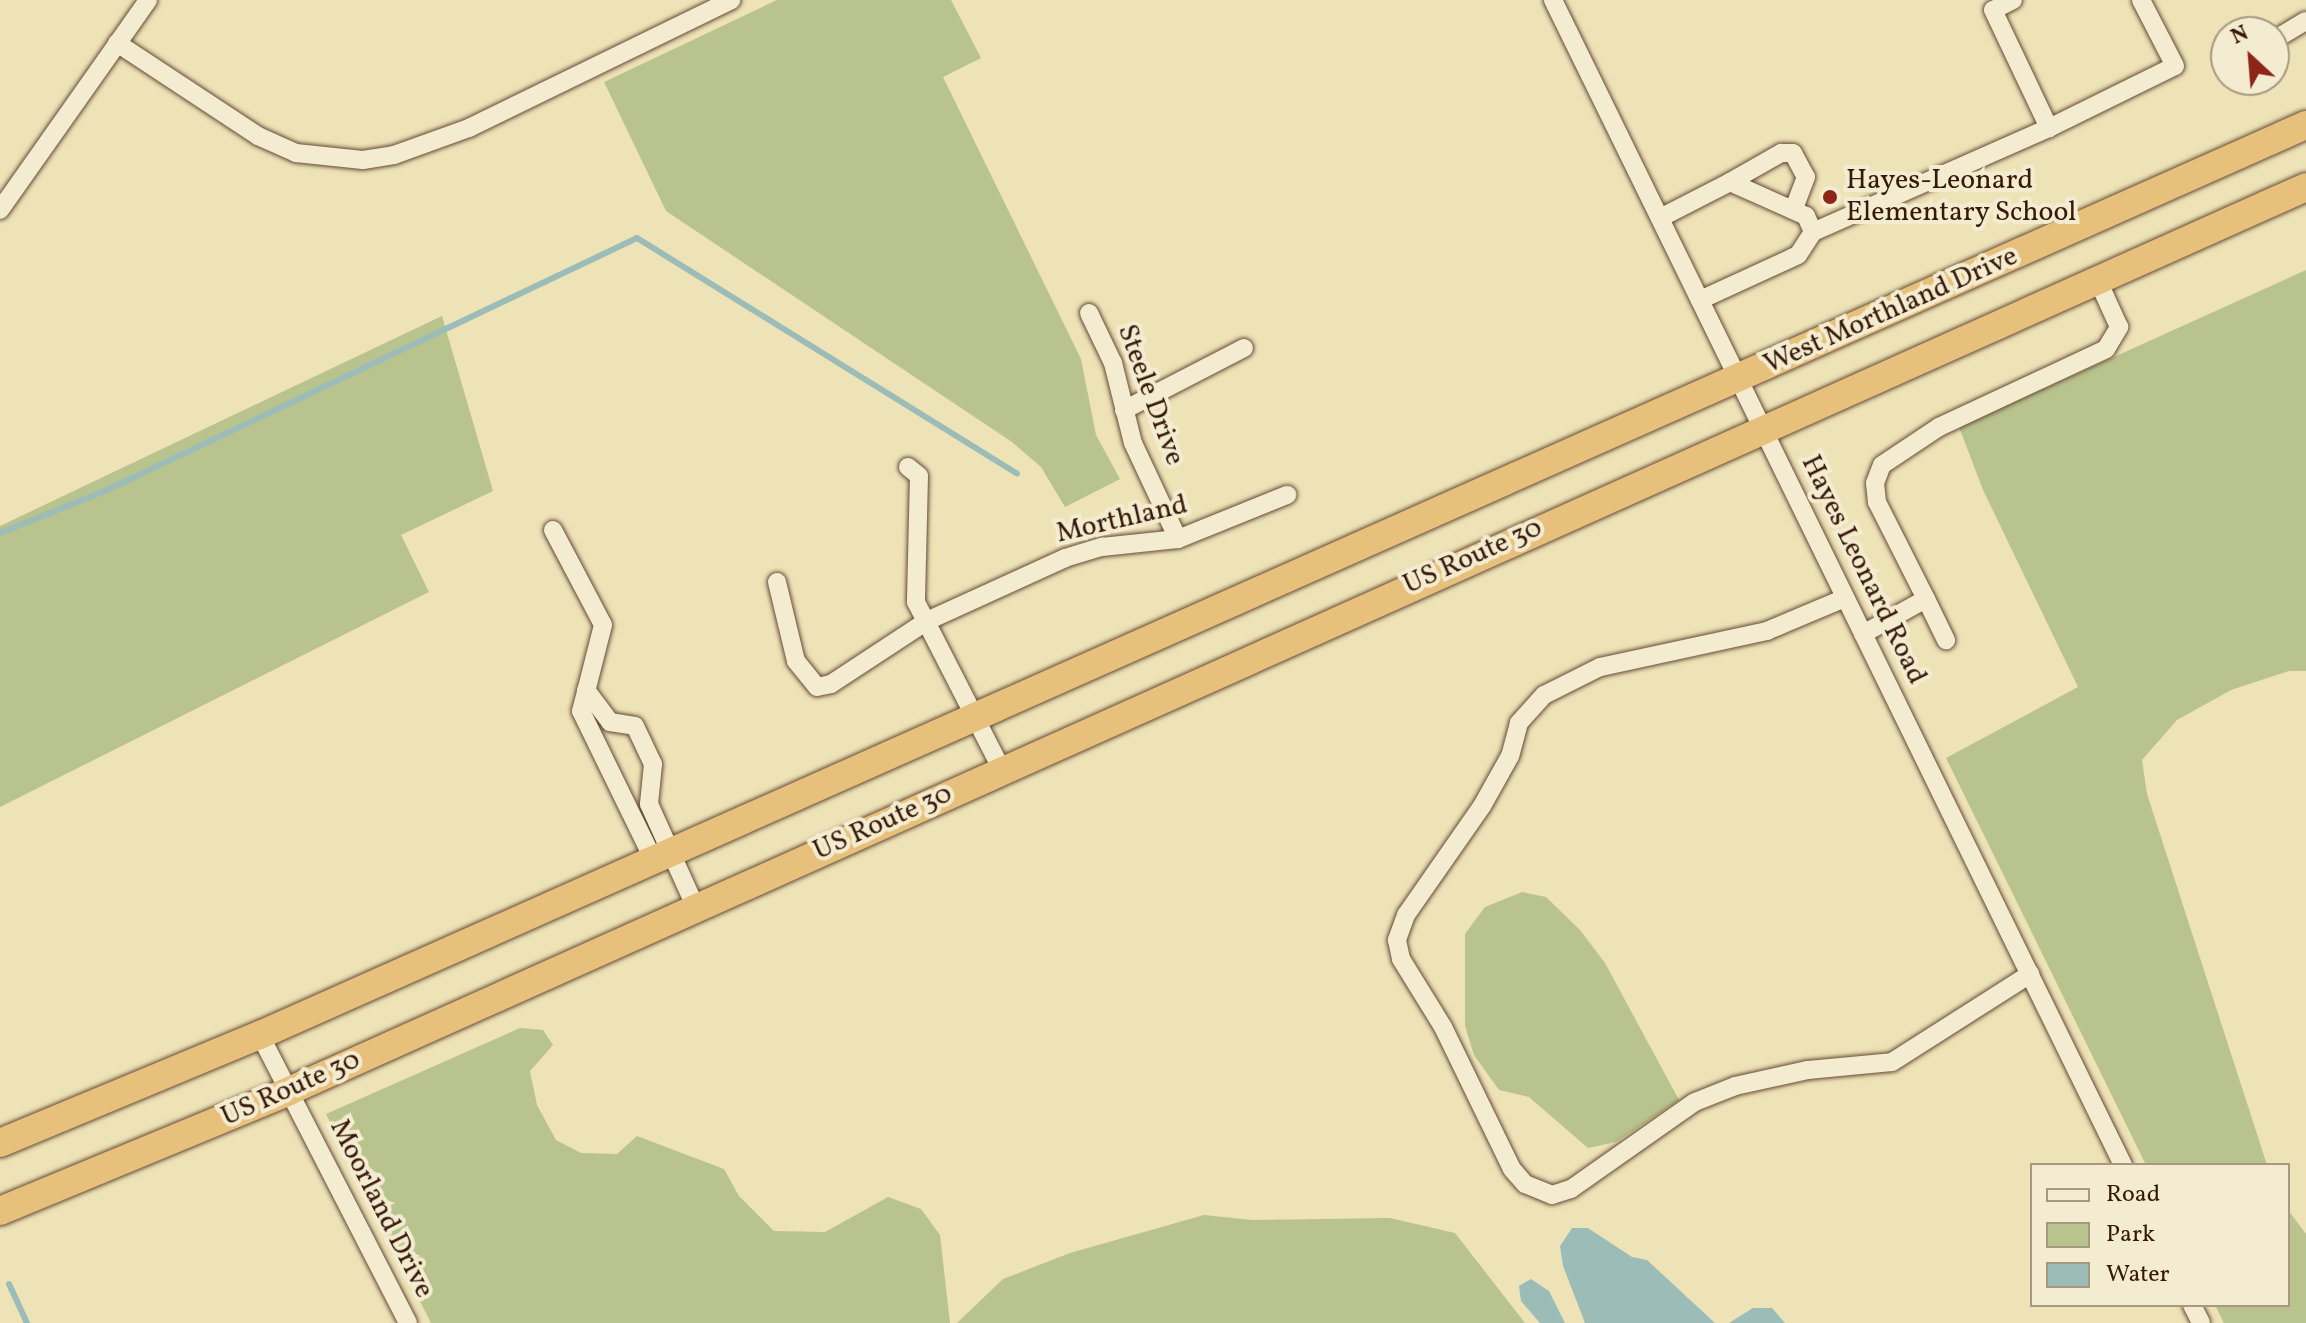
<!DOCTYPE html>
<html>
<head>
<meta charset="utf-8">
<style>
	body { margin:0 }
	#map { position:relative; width:2306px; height:1323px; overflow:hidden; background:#eee2b7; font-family:Vollkorn,serif }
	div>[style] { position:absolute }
	.green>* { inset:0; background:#b9c38e }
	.water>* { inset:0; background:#9cbcb8 }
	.stream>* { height:6px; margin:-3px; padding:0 3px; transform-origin:3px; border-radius:3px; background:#9cbcb8 }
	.roads { filter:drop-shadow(0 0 2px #644b36) drop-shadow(0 0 2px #644b36) }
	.minor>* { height:18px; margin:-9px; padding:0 9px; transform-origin:9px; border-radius:9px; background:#f4ecd0 }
	.highway>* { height:28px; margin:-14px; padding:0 14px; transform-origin:14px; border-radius:14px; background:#e7c17c }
	.dots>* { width:22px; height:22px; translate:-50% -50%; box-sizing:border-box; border:4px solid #f4ecd0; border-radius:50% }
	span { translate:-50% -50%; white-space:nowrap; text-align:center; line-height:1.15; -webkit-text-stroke:8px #f4ecd0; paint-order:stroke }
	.poi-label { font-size:28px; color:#36190b }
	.left { translate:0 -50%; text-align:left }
	.street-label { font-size:28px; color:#36190b }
	.legend { position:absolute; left:2030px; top:1163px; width:260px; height:144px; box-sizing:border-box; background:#f4ecd0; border:2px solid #a89881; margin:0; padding:10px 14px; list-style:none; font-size:24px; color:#36190b }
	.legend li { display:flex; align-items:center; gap:16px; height:40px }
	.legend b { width:40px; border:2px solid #a89881 }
	.north { position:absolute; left:2210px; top:16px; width:80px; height:80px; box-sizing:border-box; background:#f4ecd0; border:2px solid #a89881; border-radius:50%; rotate:334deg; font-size:22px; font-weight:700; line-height:32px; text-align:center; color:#36190b }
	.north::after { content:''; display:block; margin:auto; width:28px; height:36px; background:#8f2418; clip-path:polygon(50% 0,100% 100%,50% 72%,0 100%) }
</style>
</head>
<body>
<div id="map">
	<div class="green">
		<div style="clip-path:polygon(777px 0,951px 0,981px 58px,943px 77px,1081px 359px,1096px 435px,1120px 479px,1065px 507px,1041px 467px,1012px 442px,666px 211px,604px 82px)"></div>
		<div style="clip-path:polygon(2306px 270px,2306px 671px,2289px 671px,2231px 690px,2177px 720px,2142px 760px,2147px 794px,2267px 1165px,2146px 1165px,1946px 758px,2078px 687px,1983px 490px,1959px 427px)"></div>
		<div style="clip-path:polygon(442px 316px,493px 491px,401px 535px,429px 592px,0 807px,0 526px)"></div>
		<div style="clip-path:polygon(1522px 892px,1546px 897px,1580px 930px,1605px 963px,1679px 1100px,1616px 1142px,1588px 1148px,1529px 1097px,1499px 1090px,1474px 1055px,1465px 1026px,1465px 934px,1485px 907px)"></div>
		<div style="clip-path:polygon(520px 1028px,543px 1030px,553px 1045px,530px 1071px,537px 1105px,556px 1140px,581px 1153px,617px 1154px,637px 1136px,724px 1169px,739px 1196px,774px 1231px,825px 1232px,888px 1197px,921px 1209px,940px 1235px,950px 1323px,431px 1323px,326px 1114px)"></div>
		<div style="clip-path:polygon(2288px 1210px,2306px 1234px,2306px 1323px,2224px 1323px,2215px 1305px,2288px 1305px)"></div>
		<div style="clip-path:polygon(1204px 1215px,1252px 1220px,1390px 1218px,1455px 1233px,1525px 1323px,957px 1323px,1003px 1279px,1070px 1253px)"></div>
	</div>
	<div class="water">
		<div style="clip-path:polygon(1572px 1228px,1588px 1228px,1632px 1257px,1647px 1260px,1715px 1323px,1585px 1323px,1563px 1266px,1560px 1246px)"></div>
		<div style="clip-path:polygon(1531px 1279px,1549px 1291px,1565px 1323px,1540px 1323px,1521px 1301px,1519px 1286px)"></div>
		<div style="clip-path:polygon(1753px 1308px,1772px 1308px,1785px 1323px,1729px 1323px)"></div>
	</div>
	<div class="stream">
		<div style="left:0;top:533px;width:113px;rotate:-21.8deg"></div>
		<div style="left:105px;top:491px;width:589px;rotate:-25.43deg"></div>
		<div style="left:637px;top:238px;width:447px;rotate:31.8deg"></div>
		<div style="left:9px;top:1284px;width:43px;rotate:65.2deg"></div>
	</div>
	<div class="roads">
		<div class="minor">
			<div style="left:1553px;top:0;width:1297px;rotate:63.93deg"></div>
			<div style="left:2013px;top:0;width:22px;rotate:153deg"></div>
			<div style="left:1993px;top:10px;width:131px;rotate:64.6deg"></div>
			<div style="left:2274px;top:40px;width:37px;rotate:-31deg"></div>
			<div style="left:117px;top:43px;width:169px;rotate:33.4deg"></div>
			<div style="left:258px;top:136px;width:42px;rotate:24.1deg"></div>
			<div style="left:296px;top:153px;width:67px;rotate:6deg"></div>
			<div style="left:363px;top:160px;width:31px;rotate:-9deg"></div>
			<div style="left:394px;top:155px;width:80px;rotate:-19.8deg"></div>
			<div style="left:469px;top:128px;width:292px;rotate:-26deg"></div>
			<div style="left:1730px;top:182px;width:59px;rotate:-29.6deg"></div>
			<div style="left:1781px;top:153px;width:12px"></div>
			<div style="left:1793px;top:153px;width:27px;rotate:62deg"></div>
			<div style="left:1806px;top:177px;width:34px;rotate:111deg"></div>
			<div style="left:0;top:210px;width:257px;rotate:-54.8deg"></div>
			<div style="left:1660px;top:218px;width:79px;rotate:-27.2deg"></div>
			<div style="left:1730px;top:182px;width:83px;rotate:24.1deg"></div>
			<div style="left:1806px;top:216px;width:17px;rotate:66deg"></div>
			<div style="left:1813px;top:232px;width:27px;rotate:123deg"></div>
			<div style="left:1798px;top:255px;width:108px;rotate:155.3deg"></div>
			<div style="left:1813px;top:232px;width:258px;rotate:-23.8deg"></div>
			<div style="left:2049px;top:128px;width:140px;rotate:-26.2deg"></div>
			<div style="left:2175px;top:66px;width:74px;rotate:-117.3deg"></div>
			<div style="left:1089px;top:313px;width:55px;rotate:64.4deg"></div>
			<div style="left:1113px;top:363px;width:82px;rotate:76deg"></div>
			<div style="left:1133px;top:443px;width:106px;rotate:64.9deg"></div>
			<div style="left:1124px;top:410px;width:135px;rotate:-27.3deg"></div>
			<div style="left:908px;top:467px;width:14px;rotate:39deg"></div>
			<div style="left:919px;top:476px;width:126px;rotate:91.4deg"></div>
			<div style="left:916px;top:602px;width:189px;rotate:62.9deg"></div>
			<div style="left:553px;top:530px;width:107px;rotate:62.2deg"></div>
			<div style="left:603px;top:625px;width:89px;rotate:104.3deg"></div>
			<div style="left:581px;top:711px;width:167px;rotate:64deg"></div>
			<div style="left:777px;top:582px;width:81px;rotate:76.5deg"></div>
			<div style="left:796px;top:661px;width:33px;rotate:51deg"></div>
			<div style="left:817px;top:687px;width:14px;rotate:-12deg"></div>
			<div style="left:831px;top:684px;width:115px;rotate:-33.3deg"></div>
			<div style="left:927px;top:621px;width:152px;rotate:-24.5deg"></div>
			<div style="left:1065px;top:558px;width:39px;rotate:-17deg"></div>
			<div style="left:1102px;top:547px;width:76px;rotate:-6deg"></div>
			<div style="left:1178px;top:539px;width:118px;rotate:-22deg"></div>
			<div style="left:1845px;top:598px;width:85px;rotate:157.1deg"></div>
			<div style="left:1767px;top:631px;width:171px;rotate:167.8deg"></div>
			<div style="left:1600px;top:667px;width:63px;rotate:153.4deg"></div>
			<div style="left:1544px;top:695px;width:38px;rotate:132deg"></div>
			<div style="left:1519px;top:723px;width:34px;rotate:105deg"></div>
			<div style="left:1510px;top:756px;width:57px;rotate:119.2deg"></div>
			<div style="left:1482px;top:806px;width:133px;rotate:124.9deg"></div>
			<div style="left:1406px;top:915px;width:27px;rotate:110deg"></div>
			<div style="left:1397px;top:940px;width:19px;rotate:78deg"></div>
			<div style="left:1401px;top:959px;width:80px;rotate:58.3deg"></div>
			<div style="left:1443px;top:1027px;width:158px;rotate:64.1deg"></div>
			<div style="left:1512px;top:1169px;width:20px;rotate:49deg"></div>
			<div style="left:1525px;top:1184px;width:29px;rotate:22deg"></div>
			<div style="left:1552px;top:1195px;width:20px;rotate:-18deg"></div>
			<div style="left:1571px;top:1189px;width:151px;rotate:-35.1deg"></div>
			<div style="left:1695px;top:1102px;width:43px;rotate:-21.8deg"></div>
			<div style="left:1735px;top:1086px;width:75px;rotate:-12.4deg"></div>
			<div style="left:1808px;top:1070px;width:84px;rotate:-5.4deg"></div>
			<div style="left:1892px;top:1062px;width:164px;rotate:-32.5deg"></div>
			<div style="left:1926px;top:599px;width:46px;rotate:64deg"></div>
			<div style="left:1863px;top:634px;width:72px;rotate:-29.1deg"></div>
			<div style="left:1926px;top:599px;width:109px;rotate:-116.8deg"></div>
			<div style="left:1877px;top:502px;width:19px;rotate:-96deg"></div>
			<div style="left:1875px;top:483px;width:19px;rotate:-69deg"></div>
			<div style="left:1882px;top:465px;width:69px;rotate:-33.7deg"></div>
			<div style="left:1939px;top:427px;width:184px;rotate:-25deg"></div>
			<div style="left:2106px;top:349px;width:26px;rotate:-59deg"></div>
			<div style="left:2119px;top:327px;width:48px;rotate:-114.4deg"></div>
			<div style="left:586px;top:690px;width:40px;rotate:53deg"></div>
			<div style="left:610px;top:722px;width:25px;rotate:9deg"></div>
			<div style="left:635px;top:726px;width:42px;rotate:64.7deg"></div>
			<div style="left:653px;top:764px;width:40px;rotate:95.7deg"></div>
			<div style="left:649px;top:804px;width:114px;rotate:65.7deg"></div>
			<div style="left:260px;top:1035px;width:324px;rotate:62.8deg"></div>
			<div style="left:2192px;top:1305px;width:20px;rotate:63deg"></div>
		</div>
		<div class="highway">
			<div style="left:0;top:1143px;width:282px;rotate:-22.6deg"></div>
			<div style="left:260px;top:1035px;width:2239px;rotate:-23.98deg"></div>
			<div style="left:0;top:1211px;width:313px;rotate:-22.5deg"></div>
			<div style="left:289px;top:1091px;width:2210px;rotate:-24.14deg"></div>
		</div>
	</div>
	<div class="dots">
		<div style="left:1830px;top:197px;background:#8f2418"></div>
	</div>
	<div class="poi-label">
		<span class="left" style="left:1846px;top:197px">Hayes-Leonard<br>Elementary School</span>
	</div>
	<div class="street-label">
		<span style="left:1891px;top:311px;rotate:-24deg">West Morthland Drive</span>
		<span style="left:1150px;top:395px;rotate:70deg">Steele Drive</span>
		<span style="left:1122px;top:520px;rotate:-13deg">Morthland</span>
		<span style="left:1473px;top:557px;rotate:-24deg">US Route 30</span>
		<span style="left:1863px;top:570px;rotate:64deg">Hayes Leonard Road</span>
		<span style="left:883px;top:823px;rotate:-24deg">US Route 30</span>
		<span style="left:291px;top:1089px;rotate:-24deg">US Route 30</span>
		<span style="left:381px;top:1209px;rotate:63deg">Moorland Drive</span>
	</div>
	<ul class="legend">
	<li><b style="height:10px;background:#f4ecd0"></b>Road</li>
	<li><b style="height:22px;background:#b9c38e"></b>Park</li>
	<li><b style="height:22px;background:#9cbcb8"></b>Water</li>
	</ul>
	<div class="north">N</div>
</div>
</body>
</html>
